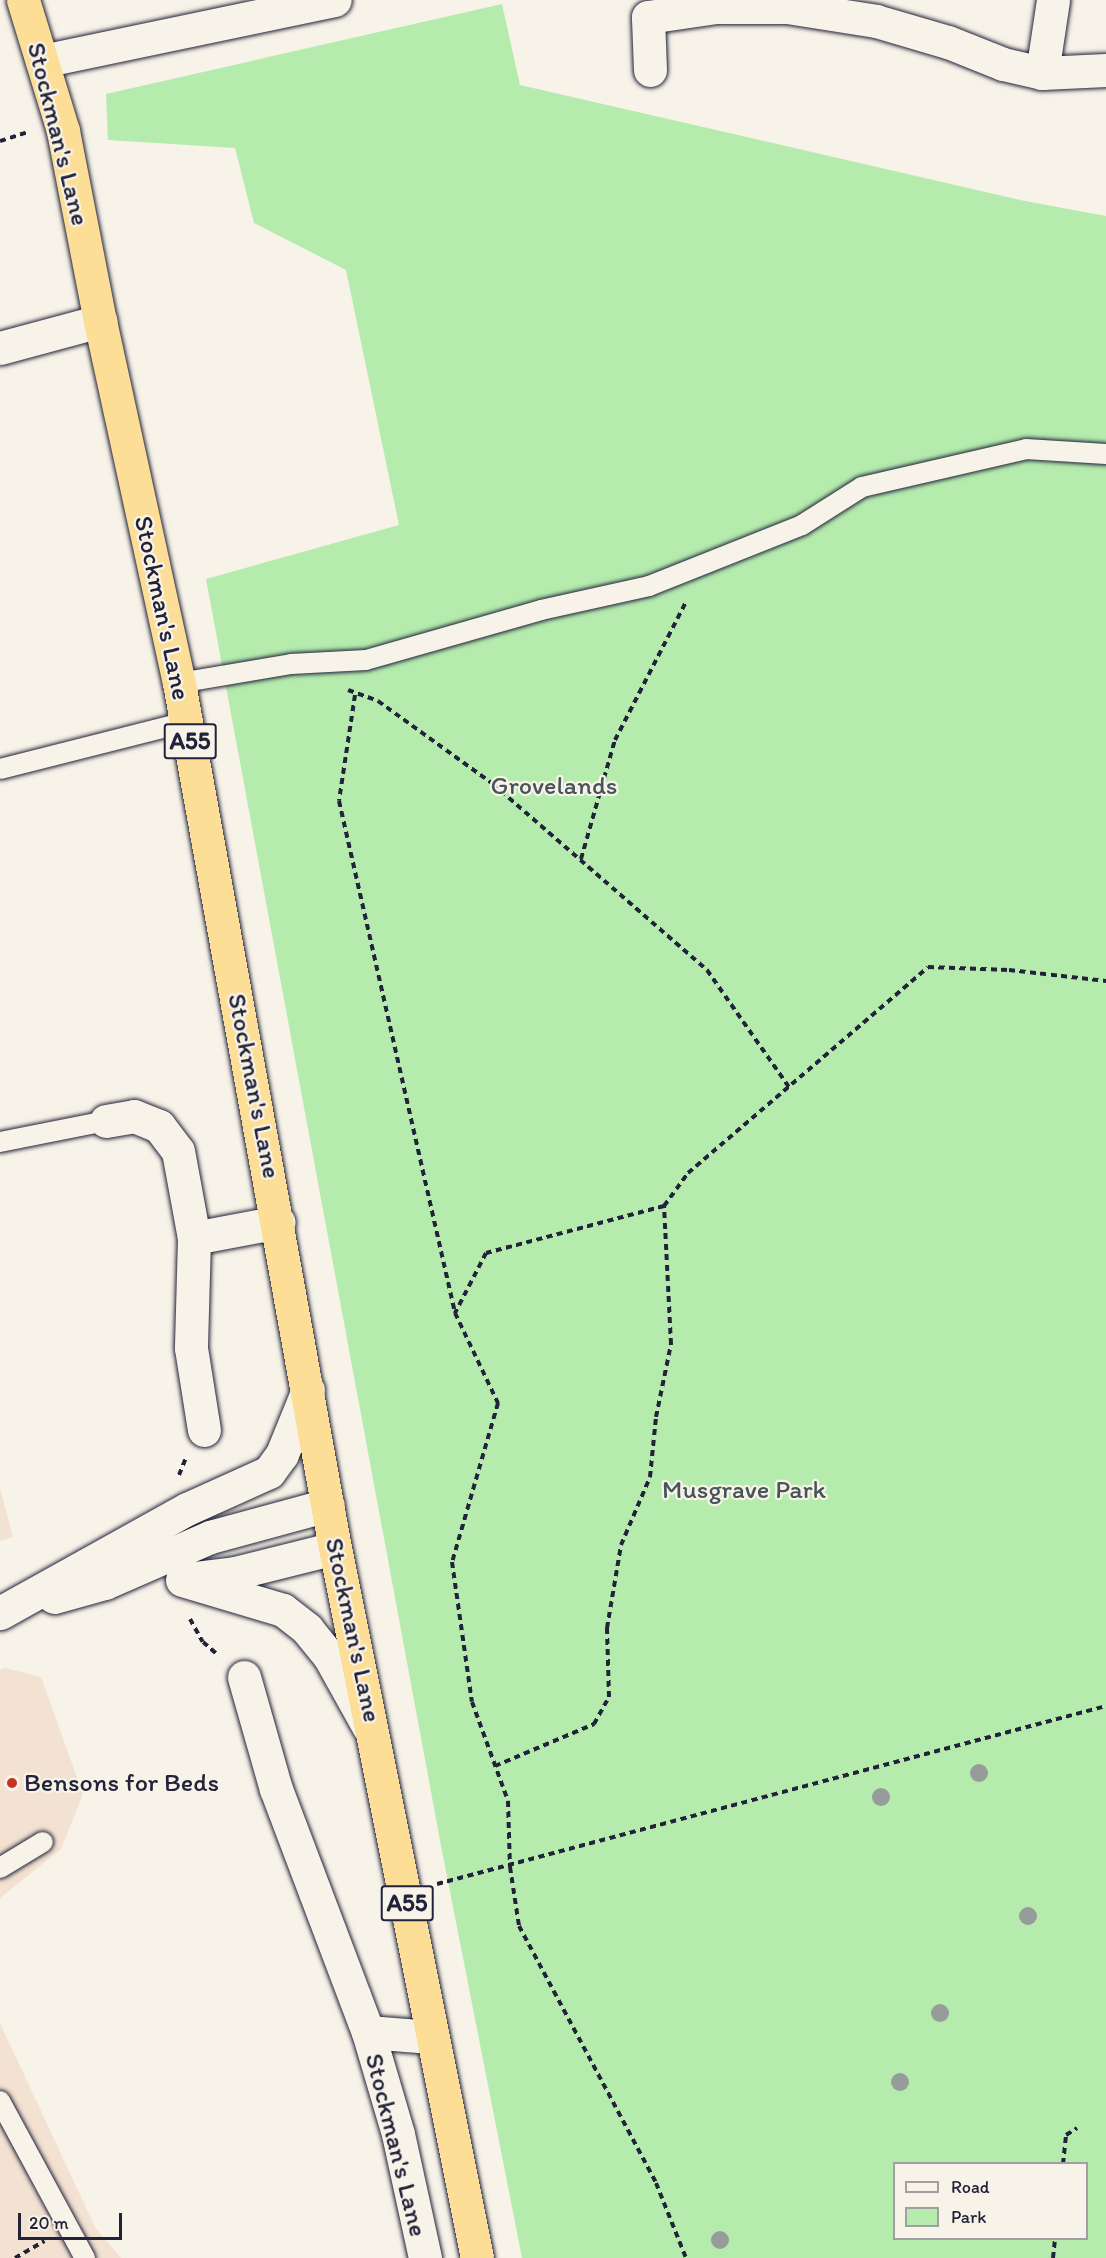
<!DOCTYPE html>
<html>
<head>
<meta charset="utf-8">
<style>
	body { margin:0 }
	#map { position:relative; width:1106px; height:2258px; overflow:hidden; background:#f7f3e8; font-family:Itim,sans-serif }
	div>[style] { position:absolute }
	.built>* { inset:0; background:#f3e1d1 }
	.green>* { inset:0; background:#b5ecae }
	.path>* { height:4px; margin-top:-2px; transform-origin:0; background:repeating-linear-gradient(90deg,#22223b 0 6px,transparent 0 10.5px) }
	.roads { filter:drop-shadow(0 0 2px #22223b) drop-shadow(0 0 2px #22223b) }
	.service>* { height:20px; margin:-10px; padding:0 10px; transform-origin:10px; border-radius:10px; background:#f7f3e8 }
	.minor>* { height:33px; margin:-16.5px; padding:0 16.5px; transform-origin:16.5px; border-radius:16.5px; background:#f7f3e8 }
	.tertiary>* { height:33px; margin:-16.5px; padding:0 16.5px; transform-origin:16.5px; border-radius:16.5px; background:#f7f3e8 }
	.trunk>* { height:33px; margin:-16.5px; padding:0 16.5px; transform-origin:16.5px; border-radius:16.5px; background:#fdde96 }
	.trees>* { width:18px; height:18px; margin:-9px; border-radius:50%; background:#969c99 }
	.dots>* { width:16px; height:16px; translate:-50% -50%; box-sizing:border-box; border:3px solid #f7f3e8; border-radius:50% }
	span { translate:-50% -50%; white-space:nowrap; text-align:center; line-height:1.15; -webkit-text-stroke:4.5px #f7f3e8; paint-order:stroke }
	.shield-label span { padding:2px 4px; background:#f7f3e8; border:2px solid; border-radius:4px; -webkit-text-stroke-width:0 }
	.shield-label { font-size:24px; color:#22223b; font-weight:700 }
	.street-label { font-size:26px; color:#22223b }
	.park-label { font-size:26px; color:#475458 }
	.poi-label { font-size:26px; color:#22223b }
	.left { translate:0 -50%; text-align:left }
	.legend { position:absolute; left:893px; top:2162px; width:195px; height:78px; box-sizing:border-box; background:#f7f3e8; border:2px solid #a29fa3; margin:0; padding:8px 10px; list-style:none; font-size:18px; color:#22223b }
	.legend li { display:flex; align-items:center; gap:12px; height:30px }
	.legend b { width:30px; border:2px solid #a29fa3 }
	.scale { position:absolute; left:18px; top:2213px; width:104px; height:27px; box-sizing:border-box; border:3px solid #22223b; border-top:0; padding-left:8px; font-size:18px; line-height:21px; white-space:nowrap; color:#22223b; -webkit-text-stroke:4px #f7f3e8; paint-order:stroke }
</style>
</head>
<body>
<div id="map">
	<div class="built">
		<div style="clip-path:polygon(0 1488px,13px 1537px,0 1541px)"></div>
		<div style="clip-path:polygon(5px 1668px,41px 1677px,83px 1794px,61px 1849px,0 1898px,0 1670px)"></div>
		<div style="clip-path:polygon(0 2023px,95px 2227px,121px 2258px,0 2258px)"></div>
	</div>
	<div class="green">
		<div style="clip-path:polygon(evenodd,502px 4px,520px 85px,1025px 201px,1106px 216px,1106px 2258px,522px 2258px,442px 1851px,206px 579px,399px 525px,346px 270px,254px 223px,235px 148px,108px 140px,106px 94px,502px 4px,894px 2164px,1086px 2164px,1086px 2238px,894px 2238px,894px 2164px)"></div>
	</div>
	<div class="path">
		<div style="left:0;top:141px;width:29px;rotate:-18deg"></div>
		<div style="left:348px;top:690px;width:32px;rotate:20deg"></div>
		<div style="left:378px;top:701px;width:142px;rotate:35.8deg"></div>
		<div style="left:493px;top:784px;width:284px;rotate:41deg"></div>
		<div style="left:707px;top:970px;width:143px;rotate:55deg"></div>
		<div style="left:355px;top:695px;width:107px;rotate:98.6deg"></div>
		<div style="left:339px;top:801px;width:525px;rotate:77.23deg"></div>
		<div style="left:581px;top:859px;width:124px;rotate:-74.1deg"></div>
		<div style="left:615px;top:740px;width:157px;rotate:-62.8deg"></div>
		<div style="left:664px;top:1206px;width:184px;rotate:165.2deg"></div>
		<div style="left:486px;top:1253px;width:68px;rotate:117.3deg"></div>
		<div style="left:455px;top:1313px;width:100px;rotate:64.5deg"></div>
		<div style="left:498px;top:1403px;width:166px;rotate:106.1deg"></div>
		<div style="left:452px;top:1562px;width:141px;rotate:81.9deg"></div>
		<div style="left:472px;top:1702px;width:105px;rotate:70deg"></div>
		<div style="left:508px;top:1801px;width:66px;rotate:88.3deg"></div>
		<div style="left:510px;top:1867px;width:60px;rotate:81.3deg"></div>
		<div style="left:519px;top:1926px;width:291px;rotate:61.9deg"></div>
		<div style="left:656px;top:2183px;width:81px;rotate:68.2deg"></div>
		<div style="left:179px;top:1475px;width:18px;rotate:-68deg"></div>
		<div style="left:190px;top:1619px;width:26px;rotate:61deg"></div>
		<div style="left:203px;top:1642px;width:20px;rotate:41deg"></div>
		<div style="left:495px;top:1766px;width:108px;rotate:-23deg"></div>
		<div style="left:594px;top:1724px;width:31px;rotate:-61deg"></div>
		<div style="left:609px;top:1697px;width:69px;rotate:-91.7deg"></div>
		<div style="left:607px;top:1628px;width:84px;rotate:-80.4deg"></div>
		<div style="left:621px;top:1545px;width:74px;rotate:-66.9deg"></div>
		<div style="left:650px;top:1477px;width:60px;rotate:-84.3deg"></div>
		<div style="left:656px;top:1417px;width:75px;rotate:-78.4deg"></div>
		<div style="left:671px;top:1344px;width:138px;rotate:-92.9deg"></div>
		<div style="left:664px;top:1206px;width:41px;rotate:-54deg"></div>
		<div style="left:688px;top:1173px;width:316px;rotate:-40.6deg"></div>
		<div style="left:928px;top:967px;width:81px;rotate:2.1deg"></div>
		<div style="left:1009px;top:970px;width:98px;rotate:6.5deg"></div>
		<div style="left:437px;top:1884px;width:692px;rotate:-14.9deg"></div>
		<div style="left:1063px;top:2164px;width:29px;rotate:-84deg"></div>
		<div style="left:1066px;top:2135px;width:13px;rotate:-32deg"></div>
		<div style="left:15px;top:2258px;width:34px;rotate:-30deg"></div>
		<div style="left:1053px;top:2258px;width:20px;rotate:-84deg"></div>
	</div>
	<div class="roads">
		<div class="service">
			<div style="left:179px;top:683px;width:114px;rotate:-9.6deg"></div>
			<div style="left:291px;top:664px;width:75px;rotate:-3.1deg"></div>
			<div style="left:366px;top:660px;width:182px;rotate:-15.9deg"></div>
			<div style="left:541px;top:610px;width:111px;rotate:-12.5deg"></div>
			<div style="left:649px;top:586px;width:165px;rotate:-21.7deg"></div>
			<div style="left:802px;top:525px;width:71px;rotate:-32.3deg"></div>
			<div style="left:862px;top:487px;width:168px;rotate:-13deg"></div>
			<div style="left:1026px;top:449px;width:80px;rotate:3.6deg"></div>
			<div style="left:0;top:769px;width:192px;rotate:-14.2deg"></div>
			<div style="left:0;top:1142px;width:108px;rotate:-11.2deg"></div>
			<div style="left:0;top:1868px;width:50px;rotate:-31.2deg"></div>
			<div style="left:0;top:2101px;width:179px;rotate:61.6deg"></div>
		</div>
		<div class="minor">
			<div style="left:42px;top:61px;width:299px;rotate:-11.8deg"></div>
			<div style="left:650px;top:70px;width:53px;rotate:-92.2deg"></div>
			<div style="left:648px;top:17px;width:69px;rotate:-8.4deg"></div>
			<div style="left:716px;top:7px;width:71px"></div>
			<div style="left:787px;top:7px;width:90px;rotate:8.9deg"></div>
			<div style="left:876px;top:21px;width:75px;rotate:16.3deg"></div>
			<div style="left:948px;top:42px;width:59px;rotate:21.8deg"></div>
			<div style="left:1003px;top:64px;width:40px;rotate:13deg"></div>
			<div style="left:1042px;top:73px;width:64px;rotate:-2.7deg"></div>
			<div style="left:1042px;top:73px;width:74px;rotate:-81.4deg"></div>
			<div style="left:0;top:348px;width:104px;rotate:-15.1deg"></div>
			<div style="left:106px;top:1121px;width:28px;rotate:-10deg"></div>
			<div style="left:134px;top:1116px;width:27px;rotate:22deg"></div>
			<div style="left:159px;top:1126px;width:31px;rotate:53deg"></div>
			<div style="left:178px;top:1151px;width:88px;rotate:79.6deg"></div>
			<div style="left:194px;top:1238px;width:110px;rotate:91.6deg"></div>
			<div style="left:191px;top:1348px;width:83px;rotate:81deg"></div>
			<div style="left:194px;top:1238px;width:86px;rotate:-10.7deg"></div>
			<div style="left:244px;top:1677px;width:116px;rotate:74.1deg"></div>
			<div style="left:276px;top:1789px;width:260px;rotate:69.3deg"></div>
			<div style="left:368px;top:2032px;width:106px;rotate:73.6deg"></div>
			<div style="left:398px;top:2134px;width:127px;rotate:77.7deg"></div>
			<div style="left:368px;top:2032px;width:63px;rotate:4.5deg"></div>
		</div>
		<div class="tertiary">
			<div style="left:196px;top:1578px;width:39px;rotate:-7deg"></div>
			<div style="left:235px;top:1573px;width:103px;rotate:-14deg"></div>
			<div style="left:182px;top:1580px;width:105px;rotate:16.5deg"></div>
			<div style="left:283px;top:1610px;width:31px;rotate:38deg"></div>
			<div style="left:307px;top:1629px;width:35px;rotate:51deg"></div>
			<div style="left:329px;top:1656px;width:80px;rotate:60.9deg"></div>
			<div style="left:54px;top:1597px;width:53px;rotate:-15.4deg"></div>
			<div style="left:105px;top:1583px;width:115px;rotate:-23.7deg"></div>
			<div style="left:210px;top:1537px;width:122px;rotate:-15.2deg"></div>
			<div style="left:0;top:1613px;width:214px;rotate:-29.1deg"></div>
			<div style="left:187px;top:1509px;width:90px;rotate:-24.3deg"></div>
			<div style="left:269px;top:1472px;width:22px;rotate:-54deg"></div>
			<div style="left:282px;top:1454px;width:69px;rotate:-67.9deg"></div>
		</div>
		<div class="trunk">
			<div style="left:23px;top:0;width:137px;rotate:73deg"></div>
			<div style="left:63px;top:131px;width:194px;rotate:79deg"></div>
			<div style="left:100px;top:321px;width:371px;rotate:77.7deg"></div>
			<div style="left:179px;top:683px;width:879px;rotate:79.78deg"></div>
			<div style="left:335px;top:1548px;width:724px;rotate:78.69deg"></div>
		</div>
	</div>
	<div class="trees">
		<div style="left:979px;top:1773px"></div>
		<div style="left:881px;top:1797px"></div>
		<div style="left:1028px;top:1916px"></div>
		<div style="left:940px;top:2013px"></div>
		<div style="left:900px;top:2082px"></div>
		<div style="left:720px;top:2240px"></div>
	</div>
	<div class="dots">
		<div style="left:12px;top:1783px;background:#c8321e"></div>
	</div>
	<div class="shield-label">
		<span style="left:190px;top:741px">A55</span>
		<span style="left:407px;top:1903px">A55</span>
	</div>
	<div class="street-label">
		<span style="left:58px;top:134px;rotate:76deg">Stockman's Lane</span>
		<span style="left:162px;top:608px;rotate:78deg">Stockman's Lane</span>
		<span style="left:254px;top:1086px;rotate:79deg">Stockman's Lane</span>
		<span style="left:353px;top:1630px;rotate:78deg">Stockman's Lane</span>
		<span style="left:396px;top:2145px;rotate:76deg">Stockman's Lane</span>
	</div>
	<div class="park-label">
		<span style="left:554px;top:786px">Grovelands</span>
		<span style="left:744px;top:1490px">Musgrave Park</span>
	</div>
	<div class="poi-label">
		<span class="left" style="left:24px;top:1783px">Bensons for Beds</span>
	</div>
	<ul class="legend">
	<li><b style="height:8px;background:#f7f3e8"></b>Road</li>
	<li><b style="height:16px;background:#b5ecae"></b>Park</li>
	</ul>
	<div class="scale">20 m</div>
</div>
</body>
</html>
